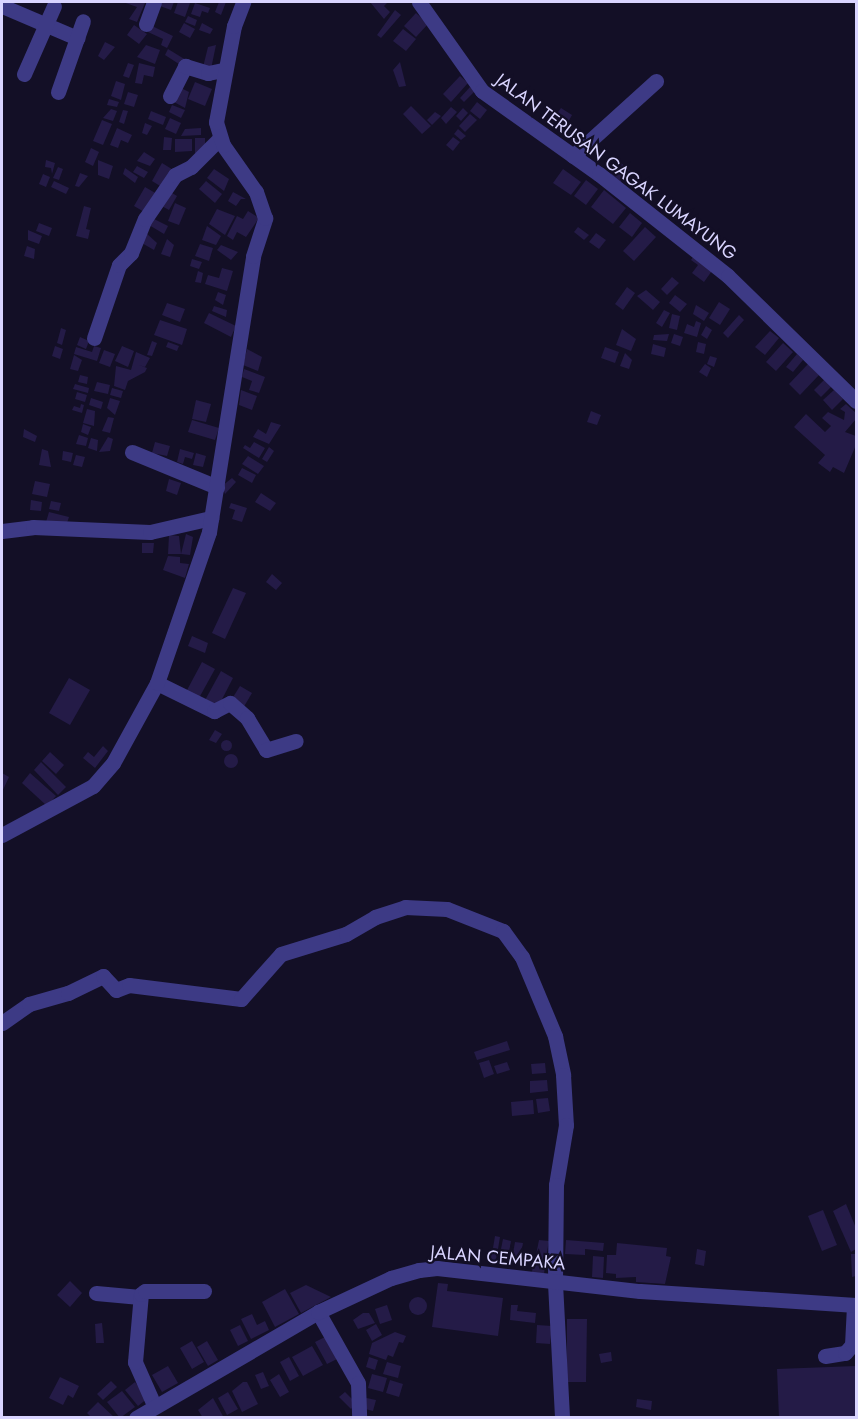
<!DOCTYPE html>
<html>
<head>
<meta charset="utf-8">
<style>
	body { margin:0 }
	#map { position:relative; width:858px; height:1419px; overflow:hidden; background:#130f26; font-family:Jost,sans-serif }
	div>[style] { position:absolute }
	.building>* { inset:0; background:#241b47 }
	.round { border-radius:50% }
	.minor>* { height:15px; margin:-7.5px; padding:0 7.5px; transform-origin:7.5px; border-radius:7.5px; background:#3d3a85 }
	span { translate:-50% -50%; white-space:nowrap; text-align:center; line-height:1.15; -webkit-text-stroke:4.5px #130f26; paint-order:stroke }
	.street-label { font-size:18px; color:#d9d4ff }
	.frame { position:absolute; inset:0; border:3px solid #d9d4ff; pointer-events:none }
</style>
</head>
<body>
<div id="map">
	<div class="building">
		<div style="clip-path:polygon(123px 2px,145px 3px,137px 22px,129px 19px,137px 7px)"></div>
		<div style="clip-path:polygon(159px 2px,174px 2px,171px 10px,157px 5px)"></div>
		<div style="clip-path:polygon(178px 2px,190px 3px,185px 17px,174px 13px)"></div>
		<div style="clip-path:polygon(219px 2px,226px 2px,221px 15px,215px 12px)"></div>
		<div style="clip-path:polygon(370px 2px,388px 2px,384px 6px,390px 12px,384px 19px)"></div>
		<div style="clip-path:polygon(195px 3px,210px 8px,208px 13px,202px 11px,200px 17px,191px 14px)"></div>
		<div style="clip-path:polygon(395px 10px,401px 15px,381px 38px,377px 35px)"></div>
		<div style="clip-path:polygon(416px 13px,428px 24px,416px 37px,404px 26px)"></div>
		<div style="clip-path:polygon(188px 16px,197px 20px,195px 26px,185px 22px)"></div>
		<div style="clip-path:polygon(184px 23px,195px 29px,190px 38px,179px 32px)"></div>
		<div style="clip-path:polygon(202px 23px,213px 29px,210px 34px,199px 30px)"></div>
		<div style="clip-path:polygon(134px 25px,147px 34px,139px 44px,127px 35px)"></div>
		<div style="clip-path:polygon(152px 26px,173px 36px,167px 48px,161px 45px,163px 39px,148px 32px)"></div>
		<div style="clip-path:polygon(403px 29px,416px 39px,406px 51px,393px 41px)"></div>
		<div style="clip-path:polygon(105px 42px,115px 47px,104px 60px,98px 56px)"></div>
		<div style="clip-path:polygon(146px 45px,160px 50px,155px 64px,137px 57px)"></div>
		<div style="clip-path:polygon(216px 45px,211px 69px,203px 67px,208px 47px)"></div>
		<div style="clip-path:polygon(168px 49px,186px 60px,182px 66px,165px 55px)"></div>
		<div style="clip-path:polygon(400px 62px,406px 86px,399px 87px,393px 70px)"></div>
		<div style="clip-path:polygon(128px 63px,134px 65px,129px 78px,123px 76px)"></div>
		<div style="clip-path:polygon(139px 63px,155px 67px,153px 77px,144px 75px,142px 84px,135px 83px)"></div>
		<div style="clip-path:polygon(460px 76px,468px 83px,451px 102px,443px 94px)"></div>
		<div style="clip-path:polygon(116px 81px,125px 84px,121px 100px,111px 96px)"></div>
		<div style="clip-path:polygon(195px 82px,212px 89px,205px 106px,188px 99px)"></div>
		<div style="clip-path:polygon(470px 87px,475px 91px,464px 102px,460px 98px)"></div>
		<div style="clip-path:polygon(181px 88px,189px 92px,185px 108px,174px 102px)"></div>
		<div style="clip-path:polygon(128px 92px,138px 95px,134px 107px,124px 104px)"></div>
		<div style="clip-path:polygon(109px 99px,119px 102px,117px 107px,107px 105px)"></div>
		<div style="clip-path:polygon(477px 102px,487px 110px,480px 119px,470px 111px)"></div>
		<div style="clip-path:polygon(172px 105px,185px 110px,181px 118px,169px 112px)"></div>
		<div style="clip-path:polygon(411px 106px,431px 126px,422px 134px,403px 114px)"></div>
		<div style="clip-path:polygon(451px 107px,457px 112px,446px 124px,441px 118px)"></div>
		<div style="clip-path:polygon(463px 108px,468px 113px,461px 121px,456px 116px)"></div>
		<div style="clip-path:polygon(561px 108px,572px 115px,567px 124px,555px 116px)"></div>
		<div style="clip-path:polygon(111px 109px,117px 111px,113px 121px,103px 118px)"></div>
		<div style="clip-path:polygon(123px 110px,128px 111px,124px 124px,119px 122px)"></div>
		<div style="clip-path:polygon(151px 111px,166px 117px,163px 125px,148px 119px)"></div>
		<div style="clip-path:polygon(435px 112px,441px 116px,432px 125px,427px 120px)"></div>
		<div style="clip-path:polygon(470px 114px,477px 120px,465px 132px,459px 126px)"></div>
		<div style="clip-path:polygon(170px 118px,181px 123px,176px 134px,165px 129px)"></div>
		<div style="clip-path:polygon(102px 120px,112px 124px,103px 145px,93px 141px)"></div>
		<div style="clip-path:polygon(145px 123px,152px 126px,147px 135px,142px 133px)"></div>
		<div style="clip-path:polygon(117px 128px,132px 135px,128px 143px,121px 140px,118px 148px,110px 145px)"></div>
		<div style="clip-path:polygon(201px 128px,201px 135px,181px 136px,185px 129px)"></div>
		<div style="clip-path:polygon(458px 129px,466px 136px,461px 140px,454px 134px)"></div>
		<div style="clip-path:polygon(164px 137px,172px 138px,171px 150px,163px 150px)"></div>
		<div style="clip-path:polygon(453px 137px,460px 142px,453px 151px,446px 145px)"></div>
		<div style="clip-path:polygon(195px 138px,205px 138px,205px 153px,195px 153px)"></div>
		<div style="clip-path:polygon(175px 139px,192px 139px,192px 151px,175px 152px)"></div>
		<div style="clip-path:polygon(91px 148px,99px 152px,93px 166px,85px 162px)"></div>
		<div style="clip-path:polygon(144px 152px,155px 159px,150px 166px,137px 161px)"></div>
		<div style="clip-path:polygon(46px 160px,55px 163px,52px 174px,51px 168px,45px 167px)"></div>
		<div style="clip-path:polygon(98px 160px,113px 166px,109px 179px,98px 175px)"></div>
		<div style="clip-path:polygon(162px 163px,175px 171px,165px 189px,152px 181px)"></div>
		<div style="clip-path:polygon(621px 163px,630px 171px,620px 183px,610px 175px)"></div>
		<div style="clip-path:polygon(137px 166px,148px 172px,144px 178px,133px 172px)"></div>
		<div style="clip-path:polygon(58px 167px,63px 169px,59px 180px,53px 178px)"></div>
		<div style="clip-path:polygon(125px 168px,138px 177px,135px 183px,123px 174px)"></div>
		<div style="clip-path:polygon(214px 169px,229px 179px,224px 191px,207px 178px)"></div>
		<div style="clip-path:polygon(563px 169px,581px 182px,571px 195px,553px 183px)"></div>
		<div style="clip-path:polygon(80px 173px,88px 176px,79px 187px,75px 186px)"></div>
		<div style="clip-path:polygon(43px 174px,50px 177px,46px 187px,39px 184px)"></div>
		<div style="clip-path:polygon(586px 180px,598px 189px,586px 205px,574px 196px)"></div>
		<div style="clip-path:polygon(54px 181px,69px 188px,66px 194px,51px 187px)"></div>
		<div style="clip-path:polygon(206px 181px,222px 194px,215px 203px,199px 189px)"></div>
		<div style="clip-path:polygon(145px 187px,157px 194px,146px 213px,134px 206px)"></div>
		<div style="clip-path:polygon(167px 190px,177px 196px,169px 210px,158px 204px)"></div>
		<div style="clip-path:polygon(604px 190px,626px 208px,613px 224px,591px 207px)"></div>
		<div style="clip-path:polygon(233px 192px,246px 199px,241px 199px,236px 206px,228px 201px)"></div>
		<div style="clip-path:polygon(175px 203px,186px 208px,179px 225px,168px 221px)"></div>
		<div style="clip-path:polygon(84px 206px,91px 208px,86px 229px,90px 230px,88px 239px,76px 236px)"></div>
		<div style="clip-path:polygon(217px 209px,235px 216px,225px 235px,209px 224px)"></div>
		<div style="clip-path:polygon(248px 211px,259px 218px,246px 237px,237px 232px,233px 240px,227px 236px,237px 216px,243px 219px)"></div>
		<div style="clip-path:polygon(630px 213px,642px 223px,632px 237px,619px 227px)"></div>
		<div style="clip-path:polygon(152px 218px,168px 226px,164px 234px,149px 225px)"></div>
		<div style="clip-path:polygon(39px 223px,52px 228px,49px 236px,36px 231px)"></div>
		<div style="clip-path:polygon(207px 226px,221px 236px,216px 245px,202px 240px)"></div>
		<div style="clip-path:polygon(578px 227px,589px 235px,584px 240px,574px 232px)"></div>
		<div style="clip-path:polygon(645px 227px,656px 237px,634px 261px,623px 251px)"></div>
		<div style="clip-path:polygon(28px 230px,42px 236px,39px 244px,28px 240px)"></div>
		<div style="clip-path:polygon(145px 232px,157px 243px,154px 250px,140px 242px)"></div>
		<div style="clip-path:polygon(596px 233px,606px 240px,599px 249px,589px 242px)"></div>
		<div style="clip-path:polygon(167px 239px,174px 245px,170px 257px,161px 254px)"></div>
		<div style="clip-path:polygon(200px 244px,213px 248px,209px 261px,195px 256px)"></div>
		<div style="clip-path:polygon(221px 245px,238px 252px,231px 260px,217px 250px)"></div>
		<div style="clip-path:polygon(27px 246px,35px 249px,34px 259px,24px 256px)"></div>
		<div style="clip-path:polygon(695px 254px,714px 268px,704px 282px,692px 273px,698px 265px,691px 260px)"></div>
		<div style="clip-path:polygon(192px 259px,202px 262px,199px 269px,190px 266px)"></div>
		<div style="clip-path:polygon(222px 268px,233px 271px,227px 291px,205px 284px,208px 275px,219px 278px)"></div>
		<div style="clip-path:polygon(198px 271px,203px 273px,201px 283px,195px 282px)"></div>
		<div style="clip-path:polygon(672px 277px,679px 283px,667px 295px,661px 289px)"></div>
		<div style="clip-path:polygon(627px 287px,635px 293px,623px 310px,615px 304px)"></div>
		<div style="clip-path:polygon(646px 290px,660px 302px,653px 310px,637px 296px)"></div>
		<div style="clip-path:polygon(218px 292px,226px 295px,223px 305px,215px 300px)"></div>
		<div style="clip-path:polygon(675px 295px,687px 304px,680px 312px,669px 303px)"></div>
		<div style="clip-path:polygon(719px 302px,730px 309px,720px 325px,709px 318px)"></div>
		<div style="clip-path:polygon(167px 303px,185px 309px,180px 322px,162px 315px)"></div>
		<div style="clip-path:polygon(696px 305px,709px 313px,704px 321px,693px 314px)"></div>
		<div style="clip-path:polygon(214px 306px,227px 310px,226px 317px,212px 311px)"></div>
		<div style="clip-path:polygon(664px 310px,670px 313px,662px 327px,656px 323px)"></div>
		<div style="clip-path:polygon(209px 313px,236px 326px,231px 337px,204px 323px)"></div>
		<div style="clip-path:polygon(672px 314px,680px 316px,677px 330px,669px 328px)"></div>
		<div style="clip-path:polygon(739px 315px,744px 320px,728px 338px,723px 333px)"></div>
		<div style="clip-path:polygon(160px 320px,187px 329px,182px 345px,154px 335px)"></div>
		<div style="clip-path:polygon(696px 321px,701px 323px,697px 337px,684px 333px,687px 324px,694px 327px)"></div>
		<div style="clip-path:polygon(706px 326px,712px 330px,707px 339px,701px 335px)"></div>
		<div style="clip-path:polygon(61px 328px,66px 330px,62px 345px,57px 343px)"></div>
		<div style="clip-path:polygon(622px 329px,636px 339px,631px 351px,616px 345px)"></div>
		<div style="clip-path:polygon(770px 331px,779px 338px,765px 355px,755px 347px)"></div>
		<div style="clip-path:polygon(669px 334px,667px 341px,653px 340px,654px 335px)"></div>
		<div style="clip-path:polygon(674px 334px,683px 337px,680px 346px,671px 343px)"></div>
		<div style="clip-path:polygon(80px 337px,89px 341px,86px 349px,77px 345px)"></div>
		<div style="clip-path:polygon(152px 341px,157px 343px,152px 356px,147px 355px)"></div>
		<div style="clip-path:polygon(168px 342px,179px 346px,177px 351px,166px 347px)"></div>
		<div style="clip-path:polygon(698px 342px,706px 344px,704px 354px,696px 352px)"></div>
		<div style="clip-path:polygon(783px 343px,793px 352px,776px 371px,766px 362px)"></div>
		<div style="clip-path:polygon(653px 344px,666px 348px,664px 357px,651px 354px)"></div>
		<div style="clip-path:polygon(55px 346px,63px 349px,60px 359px,52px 356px)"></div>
		<div style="clip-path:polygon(94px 346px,101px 348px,97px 361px,74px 354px,76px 347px,92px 352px)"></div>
		<div style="clip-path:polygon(122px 346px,134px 351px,128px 367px,115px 361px)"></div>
		<div style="clip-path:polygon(605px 347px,619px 352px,615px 363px,601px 358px)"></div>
		<div style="clip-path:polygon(247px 349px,262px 357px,258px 371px,243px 365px)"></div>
		<div style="clip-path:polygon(104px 350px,115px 354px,110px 367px,99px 363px)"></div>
		<div style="clip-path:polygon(136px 352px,150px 358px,145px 367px,139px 365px,147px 368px,145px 372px,128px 381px,125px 390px,114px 386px,116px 366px,131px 370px)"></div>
		<div style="clip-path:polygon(625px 353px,632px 360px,629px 369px,620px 366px)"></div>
		<div style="clip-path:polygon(797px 354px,803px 360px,793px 372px,786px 367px)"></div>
		<div style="clip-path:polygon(74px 355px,82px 360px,78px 371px,70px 369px)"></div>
		<div style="clip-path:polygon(710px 356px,717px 358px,714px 367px,707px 364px)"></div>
		<div style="clip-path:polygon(705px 364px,711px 368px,707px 377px,699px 372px)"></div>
		<div style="clip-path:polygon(808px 364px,819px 375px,800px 395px,789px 384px)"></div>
		<div style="clip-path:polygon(244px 369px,265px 377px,259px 393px,249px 390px,252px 381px,242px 377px)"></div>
		<div style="clip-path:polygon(80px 375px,88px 377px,87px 384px,78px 382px)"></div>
		<div style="clip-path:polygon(825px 379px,832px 386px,821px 397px,814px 390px)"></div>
		<div style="clip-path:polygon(97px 382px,110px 385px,108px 394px,94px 391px)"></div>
		<div style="clip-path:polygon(75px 384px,89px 388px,88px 393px,73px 389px)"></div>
		<div style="clip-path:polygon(112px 388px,123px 391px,121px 398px,110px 395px)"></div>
		<div style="clip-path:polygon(241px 390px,257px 396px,252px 410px,239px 405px)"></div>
		<div style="clip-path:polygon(834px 390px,843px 399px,832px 410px,823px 400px)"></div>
		<div style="clip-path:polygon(77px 392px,87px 395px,85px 402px,75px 399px)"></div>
		<div style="clip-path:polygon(91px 398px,103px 402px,101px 409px,89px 405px)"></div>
		<div style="clip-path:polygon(110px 398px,120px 401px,115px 415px,107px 408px)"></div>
		<div style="clip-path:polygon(196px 400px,211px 404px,206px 422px,192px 419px)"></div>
		<div style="clip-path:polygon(81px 404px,84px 405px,82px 413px,72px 410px,74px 406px,80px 408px)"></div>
		<div style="clip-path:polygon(846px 404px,856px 413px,856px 419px,845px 432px,856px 436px,856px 445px,844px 473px,833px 467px,830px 472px,818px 463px,825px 455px,794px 427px,806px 414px,825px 432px,831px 426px,822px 418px,828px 412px,844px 420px,845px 412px,840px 409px)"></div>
		<div style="clip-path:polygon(87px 409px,95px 411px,94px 426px,83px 423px)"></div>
		<div style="clip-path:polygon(591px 411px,601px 415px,597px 425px,587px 422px)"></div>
		<div style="clip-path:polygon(108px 417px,114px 418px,110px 433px,102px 431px)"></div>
		<div style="clip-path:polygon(192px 420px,219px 428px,215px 440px,188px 432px)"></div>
		<div style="clip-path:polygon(271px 422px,281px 425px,269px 444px,253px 437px,258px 429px,266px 434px)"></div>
		<div style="clip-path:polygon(83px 424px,91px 427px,88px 435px,81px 432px)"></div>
		<div style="clip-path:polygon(24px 429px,37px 436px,35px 442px,23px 437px)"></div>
		<div style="clip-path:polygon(79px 435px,88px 438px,86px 446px,76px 444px)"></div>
		<div style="clip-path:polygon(108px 437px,113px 439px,110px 451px,99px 452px)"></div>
		<div style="clip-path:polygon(91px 438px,98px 440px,97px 451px,88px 448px)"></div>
		<div style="clip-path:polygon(155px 442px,170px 446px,167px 456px,152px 453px)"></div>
		<div style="clip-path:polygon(254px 442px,265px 448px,259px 458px,243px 448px,245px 445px,250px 448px)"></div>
		<div style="clip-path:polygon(269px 447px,274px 451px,267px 462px,262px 459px)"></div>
		<div style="clip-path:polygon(42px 449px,48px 451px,51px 467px,39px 465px)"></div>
		<div style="clip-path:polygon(180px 449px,194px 453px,192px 459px,185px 457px,183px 464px,177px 462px)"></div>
		<div style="clip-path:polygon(63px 451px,73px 453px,71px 462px,62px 460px)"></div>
		<div style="clip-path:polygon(196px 453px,206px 456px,203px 467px,193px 465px)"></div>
		<div style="clip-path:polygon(76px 455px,85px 457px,82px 467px,73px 465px)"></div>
		<div style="clip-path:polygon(248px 456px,264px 466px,258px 474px,242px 464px)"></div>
		<div style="clip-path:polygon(242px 468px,256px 475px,252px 483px,238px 475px)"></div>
		<div style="clip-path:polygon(232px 478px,236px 482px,225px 494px,222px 486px)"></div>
		<div style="clip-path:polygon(169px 479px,181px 483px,177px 495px,166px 491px)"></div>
		<div style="clip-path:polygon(35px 481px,50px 484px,47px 497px,32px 494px)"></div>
		<div style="clip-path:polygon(261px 493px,276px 503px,270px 511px,255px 502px)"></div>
		<div style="clip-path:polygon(31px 500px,42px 502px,41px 511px,30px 510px)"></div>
		<div style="clip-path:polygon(51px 501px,61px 503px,59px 511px,49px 509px)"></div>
		<div style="clip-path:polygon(231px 503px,247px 508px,242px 522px,232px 519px,235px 510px,229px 508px)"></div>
		<div style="clip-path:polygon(49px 512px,69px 517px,66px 526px,46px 522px)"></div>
		<div style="clip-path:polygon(186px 534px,193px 537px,190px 555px,181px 554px)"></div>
		<div style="clip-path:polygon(169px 535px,179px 536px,181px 554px,168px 554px)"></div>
		<div style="clip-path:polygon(142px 543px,154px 543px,153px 553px,142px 553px)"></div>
		<div style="clip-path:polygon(168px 556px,180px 557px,180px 563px,189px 564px,185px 578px,163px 570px)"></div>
		<div style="clip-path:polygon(272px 574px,282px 583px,276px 590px,266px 582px)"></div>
		<div style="clip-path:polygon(233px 588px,246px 593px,225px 639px,212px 633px)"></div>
		<div style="clip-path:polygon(192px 636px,208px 643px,205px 653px,188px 646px)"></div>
		<div style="clip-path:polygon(202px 662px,215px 669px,199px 698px,186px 692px)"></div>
		<div style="clip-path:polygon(221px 671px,233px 678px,217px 709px,204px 702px)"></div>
		<div style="clip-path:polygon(69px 678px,90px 690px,70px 725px,49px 713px)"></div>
		<div style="clip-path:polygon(240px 686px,252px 693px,242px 710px,230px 702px)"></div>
		<div style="clip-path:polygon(215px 730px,222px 734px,216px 743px,209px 740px)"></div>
		<div class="round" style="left:220.5px;top:739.5px;width:11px;height:11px"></div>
		<div style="clip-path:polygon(103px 746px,108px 751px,95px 768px,83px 758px,88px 752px,94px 757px)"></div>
		<div style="clip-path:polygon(50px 752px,64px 765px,56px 774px,42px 761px)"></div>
		<div class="round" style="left:224px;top:754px;width:14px;height:14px"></div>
		<div style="clip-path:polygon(41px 762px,66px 787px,58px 795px,34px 770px)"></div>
		<div style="clip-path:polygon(2px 773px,9px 777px,2px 792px)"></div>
		<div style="clip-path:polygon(30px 773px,56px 796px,47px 806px,22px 783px)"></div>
		<div style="clip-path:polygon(507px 1041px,510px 1050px,477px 1060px,474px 1052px)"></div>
		<div style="clip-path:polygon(489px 1060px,494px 1074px,484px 1078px,479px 1063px)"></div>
		<div style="clip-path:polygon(507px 1062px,510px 1070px,497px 1074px,494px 1066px)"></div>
		<div style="clip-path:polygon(545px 1063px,546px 1073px,532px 1074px,531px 1064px)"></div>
		<div style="clip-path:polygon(547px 1080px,548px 1091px,530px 1093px,530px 1081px)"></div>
		<div style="clip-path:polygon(548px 1098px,550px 1111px,538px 1113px,536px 1099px)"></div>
		<div style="clip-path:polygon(533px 1100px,534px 1114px,512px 1116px,511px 1102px)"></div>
		<div style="clip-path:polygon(846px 1204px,856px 1228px,856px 1249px,851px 1252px,833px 1211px)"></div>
		<div style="clip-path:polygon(823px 1210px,837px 1245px,822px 1251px,808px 1216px)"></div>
		<div style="clip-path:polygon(495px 1236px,500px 1237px,498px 1249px,493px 1248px)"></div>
		<div style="clip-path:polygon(503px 1239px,511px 1241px,508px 1260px,499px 1259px)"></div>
		<div style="clip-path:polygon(539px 1240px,549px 1241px,545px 1262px,535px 1260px)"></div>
		<div style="clip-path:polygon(566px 1240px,604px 1243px,603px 1251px,585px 1249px,585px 1255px,565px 1254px)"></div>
		<div style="clip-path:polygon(515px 1242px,523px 1243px,520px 1260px,512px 1259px)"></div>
		<div style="clip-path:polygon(617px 1243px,667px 1248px,666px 1256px,671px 1257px,665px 1284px,636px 1282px,636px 1277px,616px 1278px,616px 1274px,606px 1273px,607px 1255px,616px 1255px)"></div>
		<div style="clip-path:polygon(697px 1249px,706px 1251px,704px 1266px,695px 1264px)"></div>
		<div style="clip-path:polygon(487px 1252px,497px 1253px,496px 1261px,486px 1260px)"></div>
		<div style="clip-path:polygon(851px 1254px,856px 1254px,856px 1276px,852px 1277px)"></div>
		<div style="clip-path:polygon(593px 1256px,604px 1257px,603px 1278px,592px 1277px)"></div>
		<div style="clip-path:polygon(533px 1263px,545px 1264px,544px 1275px,532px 1273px)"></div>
		<div style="clip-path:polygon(70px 1281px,82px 1293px,70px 1307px,57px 1295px)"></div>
		<div style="clip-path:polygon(438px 1283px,448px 1284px,447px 1291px,503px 1298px,498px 1336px,432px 1327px)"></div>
		<div style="clip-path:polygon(306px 1285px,331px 1297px,301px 1313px,290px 1293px)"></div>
		<div style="clip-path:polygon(285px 1289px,299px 1314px,275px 1327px,262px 1302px)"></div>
		<div class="round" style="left:409px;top:1297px;width:18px;height:18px"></div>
		<div style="clip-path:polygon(387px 1305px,392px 1320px,380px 1324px,375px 1309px)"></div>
		<div style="clip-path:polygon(511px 1305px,518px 1305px,517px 1311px,536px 1313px,535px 1323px,510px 1320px)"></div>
		<div style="clip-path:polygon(363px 1313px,369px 1313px,375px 1323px,358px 1329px,353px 1320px)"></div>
		<div style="clip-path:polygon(252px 1314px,257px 1325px,265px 1321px,269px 1330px,251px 1339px,241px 1319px)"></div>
		<div style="clip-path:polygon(567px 1319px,587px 1319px,586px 1382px,567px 1382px)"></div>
		<div style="clip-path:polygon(102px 1323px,104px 1343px,96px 1343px,95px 1324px)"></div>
		<div style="clip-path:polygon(376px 1324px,382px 1335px,372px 1341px,366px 1330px)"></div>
		<div style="clip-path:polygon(240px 1325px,248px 1341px,238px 1346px,230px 1330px)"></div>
		<div style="clip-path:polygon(537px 1325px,552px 1326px,550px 1344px,536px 1343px)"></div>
		<div style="clip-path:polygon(395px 1332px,406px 1336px,403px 1343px,399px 1342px,393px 1357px,388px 1355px,386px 1360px,369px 1354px,372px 1343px)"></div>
		<div style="clip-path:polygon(329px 1335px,341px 1357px,327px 1364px,315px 1342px)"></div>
		<div style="clip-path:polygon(192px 1341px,204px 1362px,192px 1369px,180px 1348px)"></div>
		<div style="clip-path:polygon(207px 1341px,218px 1360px,208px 1366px,197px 1347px)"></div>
		<div style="clip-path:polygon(312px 1346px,323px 1365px,303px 1376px,292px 1357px)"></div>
		<div style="clip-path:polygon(611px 1352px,612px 1361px,601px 1363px,599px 1354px)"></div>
		<div style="clip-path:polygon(289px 1357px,299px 1376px,290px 1381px,280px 1362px)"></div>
		<div style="clip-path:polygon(369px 1357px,378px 1360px,375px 1370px,366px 1367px)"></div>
		<div style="clip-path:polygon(387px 1362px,401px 1366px,398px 1378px,383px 1374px)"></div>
		<div style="clip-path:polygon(168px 1366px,178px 1383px,162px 1392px,152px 1375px)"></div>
		<div style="clip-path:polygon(856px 1366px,856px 1418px,779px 1418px,777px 1369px)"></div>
		<div style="clip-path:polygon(263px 1372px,269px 1386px,261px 1389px,255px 1375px)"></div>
		<div style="clip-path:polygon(279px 1374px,289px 1392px,280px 1397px,270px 1380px)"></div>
		<div style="clip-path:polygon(372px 1374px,387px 1378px,383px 1392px,368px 1388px)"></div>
		<div style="clip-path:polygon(60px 1377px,79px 1386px,73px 1398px,68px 1395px,63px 1405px,49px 1398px)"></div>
		<div style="clip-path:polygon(390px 1380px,403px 1384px,399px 1397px,386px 1393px)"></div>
		<div style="clip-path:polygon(111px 1381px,117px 1387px,103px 1400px,97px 1394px)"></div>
		<div style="clip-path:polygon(135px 1382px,148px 1398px,138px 1406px,125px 1390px)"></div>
		<div style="clip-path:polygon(243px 1382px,247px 1382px,258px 1404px,242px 1412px,232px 1391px)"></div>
		<div style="clip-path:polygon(122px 1391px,135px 1407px,120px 1418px,107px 1402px)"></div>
		<div style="clip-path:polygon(228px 1392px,238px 1409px,227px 1415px,218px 1398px)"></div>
		<div style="clip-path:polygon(345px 1392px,356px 1403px,351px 1409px,339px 1397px)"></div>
		<div style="clip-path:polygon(362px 1397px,376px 1400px,373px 1411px,361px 1408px)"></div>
		<div style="clip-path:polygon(213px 1398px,224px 1418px,203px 1418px,198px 1410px)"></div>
		<div style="clip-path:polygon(637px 1399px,652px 1401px,651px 1410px,636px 1407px)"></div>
		<div style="clip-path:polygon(98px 1402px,115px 1418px,92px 1418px,87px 1413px)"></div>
	</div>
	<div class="minor">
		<div style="left:419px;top:2px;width:109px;rotate:54.7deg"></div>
		<div style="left:482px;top:91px;width:143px;rotate:35.4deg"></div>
		<div style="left:599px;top:174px;width:164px;rotate:38.3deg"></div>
		<div style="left:728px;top:276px;width:179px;rotate:44.3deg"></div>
		<div style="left:2px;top:6px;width:82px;rotate:23.1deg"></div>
		<div style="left:146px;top:24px;width:23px;rotate:-70deg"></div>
		<div style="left:24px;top:74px;width:74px;rotate:-66.2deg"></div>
		<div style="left:58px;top:92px;width:75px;rotate:-70.6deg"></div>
		<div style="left:170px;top:96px;width:34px;rotate:-63deg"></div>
		<div style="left:185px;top:66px;width:24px;rotate:17deg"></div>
		<div style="left:208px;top:73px;width:16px;rotate:-11deg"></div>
		<div style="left:573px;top:156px;width:112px;rotate:-42.1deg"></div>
		<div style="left:94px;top:338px;width:77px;rotate:-71.1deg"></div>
		<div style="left:119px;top:265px;width:17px;rotate:-45deg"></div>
		<div style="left:131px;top:253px;width:37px;rotate:-68deg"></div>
		<div style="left:145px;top:219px;width:53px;rotate:-55.7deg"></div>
		<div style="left:175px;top:175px;width:18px;rotate:-27deg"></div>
		<div style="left:191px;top:167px;width:40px;rotate:-45deg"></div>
		<div style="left:132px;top:452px;width:92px;rotate:22.4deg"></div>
		<div style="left:2px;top:531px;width:31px;rotate:-7deg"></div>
		<div style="left:33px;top:527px;width:117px;rotate:2.4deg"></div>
		<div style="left:150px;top:532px;width:63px;rotate:-12.9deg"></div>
		<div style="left:157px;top:683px;width:64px;rotate:26.2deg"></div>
		<div style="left:214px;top:711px;width:18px;rotate:-27deg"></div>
		<div style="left:230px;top:703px;width:23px;rotate:41deg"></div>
		<div style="left:247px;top:718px;width:37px;rotate:59deg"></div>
		<div style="left:266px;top:750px;width:31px;rotate:-17deg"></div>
		<div style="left:2px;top:835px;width:103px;rotate:-28.3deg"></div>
		<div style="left:93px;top:786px;width:30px;rotate:-49deg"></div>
		<div style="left:113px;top:763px;width:91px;rotate:-61.2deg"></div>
		<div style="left:157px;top:683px;width:160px;rotate:-71deg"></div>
		<div style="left:209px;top:532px;width:279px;rotate:-80.9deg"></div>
		<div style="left:253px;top:256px;width:40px;rotate:-72deg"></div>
		<div style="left:265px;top:218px;width:28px;rotate:-109deg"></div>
		<div style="left:256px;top:192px;width:57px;rotate:-125.1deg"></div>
		<div style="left:223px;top:145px;width:24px;rotate:-107deg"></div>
		<div style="left:216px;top:122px;width:98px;rotate:-79.4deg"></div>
		<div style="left:234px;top:26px;width:26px;rotate:-69deg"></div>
		<div style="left:2px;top:1023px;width:33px;rotate:-35deg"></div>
		<div style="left:29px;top:1004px;width:41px;rotate:-15.8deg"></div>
		<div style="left:68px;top:993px;width:39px;rotate:-26deg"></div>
		<div style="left:103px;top:976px;width:19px;rotate:47deg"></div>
		<div style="left:116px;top:990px;width:14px;rotate:-21deg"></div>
		<div style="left:129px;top:985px;width:113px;rotate:7.1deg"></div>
		<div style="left:241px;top:999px;width:60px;rotate:-48.4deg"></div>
		<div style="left:281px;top:954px;width:68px;rotate:-17.1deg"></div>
		<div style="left:346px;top:934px;width:34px;rotate:-30deg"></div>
		<div style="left:375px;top:917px;width:32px;rotate:-18deg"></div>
		<div style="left:405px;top:907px;width:42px;rotate:2.7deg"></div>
		<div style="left:447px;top:909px;width:60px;rotate:21.4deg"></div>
		<div style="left:503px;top:931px;width:32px;rotate:54deg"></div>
		<div style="left:522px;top:957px;width:86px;rotate:67.3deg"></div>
		<div style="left:555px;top:1036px;width:40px;rotate:78deg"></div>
		<div style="left:563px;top:1075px;width:50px;rotate:86.6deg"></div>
		<div style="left:566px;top:1125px;width:61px;rotate:99.5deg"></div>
		<div style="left:556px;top:1185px;width:98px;rotate:90.6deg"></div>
		<div style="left:555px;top:1283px;width:135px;rotate:87deg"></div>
		<div style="left:96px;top:1293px;width:44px;rotate:5.2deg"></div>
		<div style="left:318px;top:1312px;width:81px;rotate:60.6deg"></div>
		<div style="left:358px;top:1383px;width:35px;rotate:88deg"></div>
		<div style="left:825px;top:1356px;width:20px;rotate:-9deg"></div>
		<div style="left:845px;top:1353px;width:11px;rotate:-49deg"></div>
		<div style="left:852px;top:1345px;width:40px;rotate:-87.1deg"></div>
		<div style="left:154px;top:1405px;width:47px;rotate:-113.8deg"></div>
		<div style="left:135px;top:1362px;width:68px;rotate:-85deg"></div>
		<div style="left:141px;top:1294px;width:5px;rotate:-37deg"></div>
		<div style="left:145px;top:1291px;width:59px"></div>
		<div style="left:136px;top:1418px;width:211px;rotate:-30.2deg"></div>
		<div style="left:318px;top:1312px;width:81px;rotate:-25deg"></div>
		<div style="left:391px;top:1278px;width:29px;rotate:-16deg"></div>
		<div style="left:419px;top:1270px;width:18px;rotate:-6deg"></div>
		<div style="left:437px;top:1268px;width:204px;rotate:6.5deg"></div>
		<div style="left:640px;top:1291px;width:216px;rotate:3.7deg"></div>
	</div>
	<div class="street-label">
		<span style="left:616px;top:167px;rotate:37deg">JALAN TERUSAN GAGAK LUMAYUNG</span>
		<span style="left:498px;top:1258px;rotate:5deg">JALAN CEMPAKA</span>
	</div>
	<div class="frame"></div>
</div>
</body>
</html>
